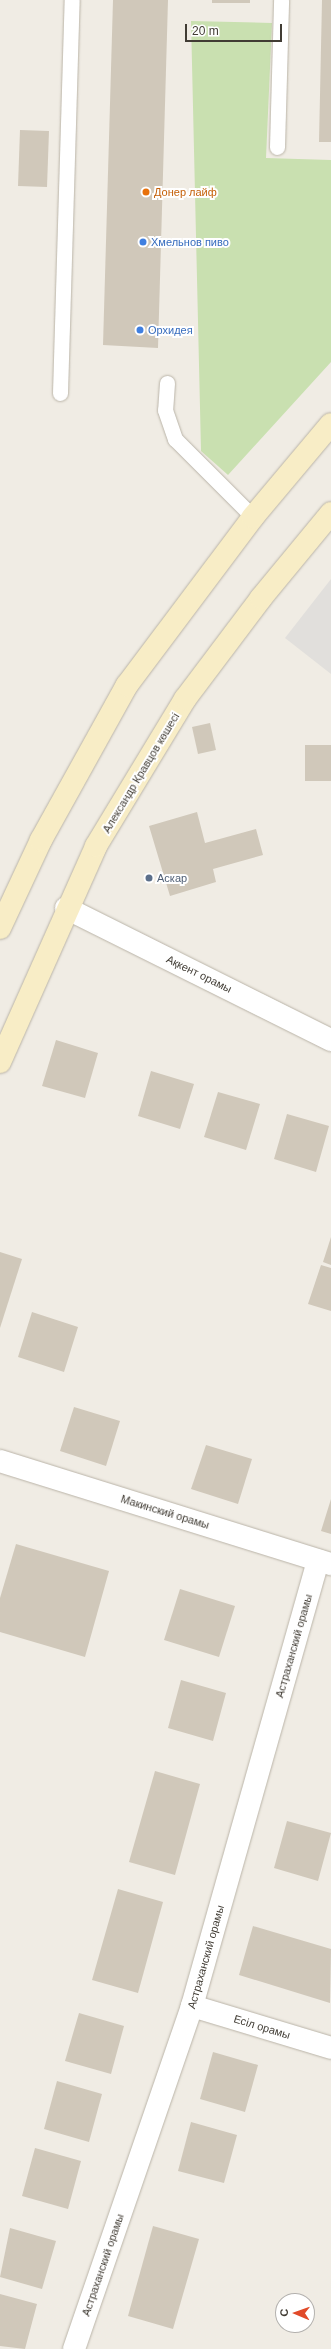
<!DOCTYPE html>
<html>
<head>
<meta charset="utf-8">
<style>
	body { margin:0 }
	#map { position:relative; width:331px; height:2349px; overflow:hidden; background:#f0ece4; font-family:Helvetica,sans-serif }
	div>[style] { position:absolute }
	.green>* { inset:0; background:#c9e0b0 }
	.parking>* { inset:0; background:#e1dfdc }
	.building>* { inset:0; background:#d0c8ba }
	.roads { filter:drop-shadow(0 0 1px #bab4a8) drop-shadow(0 0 1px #bab4a8) }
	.lane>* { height:15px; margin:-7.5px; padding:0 7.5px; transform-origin:7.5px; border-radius:7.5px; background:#fff }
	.street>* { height:22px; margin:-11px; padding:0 11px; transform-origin:11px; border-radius:11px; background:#fff }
	.secondary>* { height:22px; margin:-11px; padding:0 11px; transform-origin:11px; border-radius:11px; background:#f8edc6 }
	.dots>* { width:11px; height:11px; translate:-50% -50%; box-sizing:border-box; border:2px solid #fff; border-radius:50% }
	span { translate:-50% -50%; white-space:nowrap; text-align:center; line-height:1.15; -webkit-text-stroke:4px #fff; paint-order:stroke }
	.food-label { font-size:11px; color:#c56008 }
	.left { translate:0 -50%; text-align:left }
	.shop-label { font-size:11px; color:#366cbe }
	.street-label { font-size:11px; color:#413c34 }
	.service-label { font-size:11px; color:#4e5e75 }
	.north { position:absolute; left:275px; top:2293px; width:40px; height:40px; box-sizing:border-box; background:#fff; border:1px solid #b3b1ae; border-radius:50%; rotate:272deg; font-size:11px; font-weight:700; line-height:16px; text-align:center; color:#413c34 }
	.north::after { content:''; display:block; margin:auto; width:14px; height:18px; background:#e14a29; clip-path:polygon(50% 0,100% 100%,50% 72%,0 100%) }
	.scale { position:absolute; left:185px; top:24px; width:97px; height:18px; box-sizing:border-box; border:2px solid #413c34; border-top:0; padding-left:5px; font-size:12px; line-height:14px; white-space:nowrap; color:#413c34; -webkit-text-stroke:3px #fff; paint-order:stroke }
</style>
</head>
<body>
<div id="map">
	<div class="green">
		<div style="clip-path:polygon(191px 21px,272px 23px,266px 158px,331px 160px,331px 362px,228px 475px,201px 451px)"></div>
	</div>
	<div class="parking">
		<div style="clip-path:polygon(331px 579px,331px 674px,285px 638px)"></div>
	</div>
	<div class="building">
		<div style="clip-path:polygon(113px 0,168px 0,158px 348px,103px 345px)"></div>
		<div style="clip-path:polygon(212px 0,250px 0,250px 3px,212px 3px)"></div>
		<div style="clip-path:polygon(322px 0,331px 0,331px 142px,319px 142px)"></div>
		<div style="clip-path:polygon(20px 130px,49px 131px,47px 187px,18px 186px)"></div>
		<div style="clip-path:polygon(210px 723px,216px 750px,198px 754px,192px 727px)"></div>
		<div style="clip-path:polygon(305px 745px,331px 745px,331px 781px,305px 781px)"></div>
		<div style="clip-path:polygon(197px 812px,205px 843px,256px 829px,263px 855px,213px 869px,216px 882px,170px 896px,149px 826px)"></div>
		<div style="clip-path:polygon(56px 1040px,98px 1053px,85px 1098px,42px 1086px)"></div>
		<div style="clip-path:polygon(151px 1071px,194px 1084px,180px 1129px,138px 1116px)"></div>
		<div style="clip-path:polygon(218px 1092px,260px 1104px,246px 1150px,204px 1137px)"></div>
		<div style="clip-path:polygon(287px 1114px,329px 1126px,316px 1172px,274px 1159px)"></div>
		<div style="clip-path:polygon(331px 1237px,331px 1265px,323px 1262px)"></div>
		<div style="clip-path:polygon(0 1252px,22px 1259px,0 1328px)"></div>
		<div style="clip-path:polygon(321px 1265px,331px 1268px,331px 1311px,308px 1304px)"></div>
		<div style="clip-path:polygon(32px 1312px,78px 1327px,64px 1372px,18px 1357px)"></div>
		<div style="clip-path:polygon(74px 1407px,120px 1421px,106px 1466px,60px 1451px)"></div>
		<div style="clip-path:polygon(206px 1445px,252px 1459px,238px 1504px,191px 1489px)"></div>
		<div style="clip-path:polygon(331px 1499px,331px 1534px,321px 1531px)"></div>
		<div style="clip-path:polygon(16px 1544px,109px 1571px,85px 1657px,0 1632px,0 1598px)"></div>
		<div style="clip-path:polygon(180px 1589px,235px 1606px,219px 1657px,164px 1640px)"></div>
		<div style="clip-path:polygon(181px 1680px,226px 1693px,213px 1741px,168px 1728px)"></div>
		<div style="clip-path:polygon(155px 1771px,200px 1784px,175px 1875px,129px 1862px)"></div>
		<div style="clip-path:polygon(287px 1821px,331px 1833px,318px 1881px,274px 1868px)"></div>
		<div style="clip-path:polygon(118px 1889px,163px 1902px,138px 1993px,92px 1980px)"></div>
		<div style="clip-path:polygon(253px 1926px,331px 1949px,330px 2003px,239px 1975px)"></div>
		<div style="clip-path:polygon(79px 2013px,124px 2026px,111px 2074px,65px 2061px)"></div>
		<div style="clip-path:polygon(213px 2052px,258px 2065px,245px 2112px,200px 2099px)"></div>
		<div style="clip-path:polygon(57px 2081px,102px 2094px,89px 2142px,44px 2129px)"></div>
		<div style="clip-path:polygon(191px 2122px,237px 2135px,224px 2183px,178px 2171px)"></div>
		<div style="clip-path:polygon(35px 2148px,81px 2161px,68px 2209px,22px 2196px)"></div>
		<div style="clip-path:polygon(153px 2226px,199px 2239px,173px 2329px,128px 2316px)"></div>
		<div style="clip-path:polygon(10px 2228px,56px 2241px,42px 2289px,0 2277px)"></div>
		<div style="clip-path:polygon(0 2294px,37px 2304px,25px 2349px,0 2346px)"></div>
	</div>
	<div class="roads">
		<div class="lane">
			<div style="left:277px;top:147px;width:147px;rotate:-88.4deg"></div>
			<div style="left:167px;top:383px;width:27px;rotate:94deg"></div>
			<div style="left:165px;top:410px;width:31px;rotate:71deg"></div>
			<div style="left:175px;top:439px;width:110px;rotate:45deg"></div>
			<div style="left:60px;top:393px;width:393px;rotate:-88.3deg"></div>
		</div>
		<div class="street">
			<div style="left:66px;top:908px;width:296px;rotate:26.5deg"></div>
			<div style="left:0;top:1461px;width:347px;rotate:17.3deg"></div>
			<div style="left:192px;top:2006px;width:145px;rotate:16.8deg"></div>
			<div style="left:74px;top:2349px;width:363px;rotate:-71deg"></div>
			<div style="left:192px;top:2006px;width:463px;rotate:-74.2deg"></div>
		</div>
		<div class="secondary">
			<div style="left:0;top:928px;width:97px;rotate:-65deg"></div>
			<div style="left:41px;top:840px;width:177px;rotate:-61deg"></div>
			<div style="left:127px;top:685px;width:210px;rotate:-53.1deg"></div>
			<div style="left:253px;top:517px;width:121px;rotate:-50deg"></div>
			<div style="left:0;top:1062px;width:236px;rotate:-66deg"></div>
			<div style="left:96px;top:846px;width:172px;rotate:-58.8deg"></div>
			<div style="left:185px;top:699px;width:126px;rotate:-53deg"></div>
			<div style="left:261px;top:598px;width:110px;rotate:-50.5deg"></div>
		</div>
	</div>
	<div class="dots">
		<div style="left:146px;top:192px;background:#e8710a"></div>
		<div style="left:143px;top:242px;background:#3f7fe0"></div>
		<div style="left:140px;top:330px;background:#3f7fe0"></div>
		<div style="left:149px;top:878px;background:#5c6f8a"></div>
	</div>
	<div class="food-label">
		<span class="left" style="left:154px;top:192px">Донер лайф</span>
	</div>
	<div class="shop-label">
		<span class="left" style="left:151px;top:242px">Хмельнов пиво</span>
		<span class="left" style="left:148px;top:330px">Орхидея</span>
	</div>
	<div class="street-label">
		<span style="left:141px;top:773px;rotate:-59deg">Александр Кравцов көшесі</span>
		<span style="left:199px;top:974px;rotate:26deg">Ақкент орамы</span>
		<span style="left:165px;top:1512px;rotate:17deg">Макинский орамы</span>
		<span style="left:294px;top:1646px;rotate:-74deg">Астраханский орамы</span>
		<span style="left:206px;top:1957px;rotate:-74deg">Астраханский орамы</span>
		<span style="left:262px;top:2027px;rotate:17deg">Есіл орамы</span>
		<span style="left:103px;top:2265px;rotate:-71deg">Астраханский орамы</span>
	</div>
	<div class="service-label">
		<span class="left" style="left:157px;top:878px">Аскар</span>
	</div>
	<div class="north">С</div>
	<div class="scale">20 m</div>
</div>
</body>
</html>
